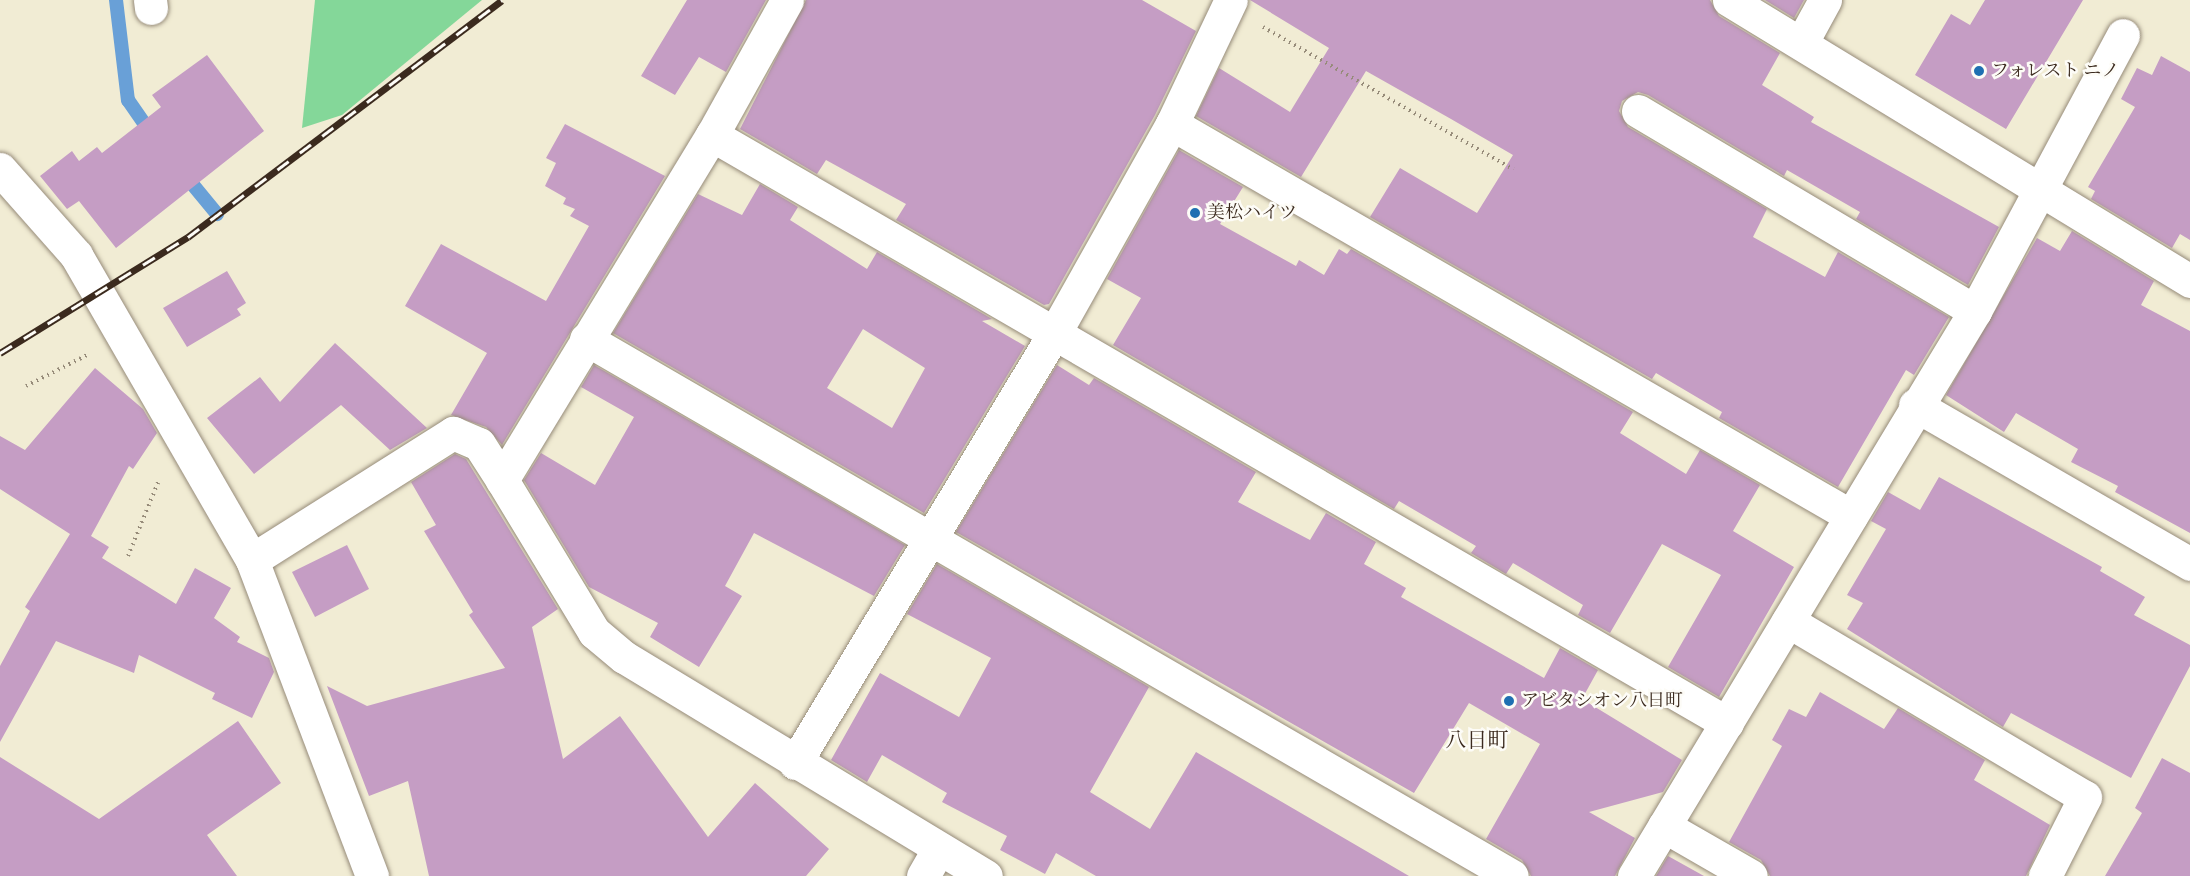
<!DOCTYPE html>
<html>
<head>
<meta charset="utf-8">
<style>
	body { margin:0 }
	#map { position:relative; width:2190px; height:876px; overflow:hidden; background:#f1ecd4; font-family:"IM FELL DW Pica","Noto Serif JP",serif }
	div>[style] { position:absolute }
	.green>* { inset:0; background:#84d799 }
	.stream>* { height:14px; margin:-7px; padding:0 7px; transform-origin:7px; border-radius:7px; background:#69a0d7 }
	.building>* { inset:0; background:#c59dc4 }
	.path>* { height:4px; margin-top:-2px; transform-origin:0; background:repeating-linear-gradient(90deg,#968b79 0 1.5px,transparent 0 6px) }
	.roads { filter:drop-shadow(0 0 2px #968b79) drop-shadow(0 0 2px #968b79) }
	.street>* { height:33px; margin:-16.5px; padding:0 16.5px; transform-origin:16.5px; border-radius:16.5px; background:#fff }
	.rail>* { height:7px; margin-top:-3.5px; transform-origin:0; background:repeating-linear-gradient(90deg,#fdfcf7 0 14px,#3b2a1e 0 28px); box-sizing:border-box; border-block:2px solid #3b2a1e }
	.dots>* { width:16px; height:16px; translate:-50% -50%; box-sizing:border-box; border:3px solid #fdfcf7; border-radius:50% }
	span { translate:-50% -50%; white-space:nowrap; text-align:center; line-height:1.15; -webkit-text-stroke:5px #fdfcf7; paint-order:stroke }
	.poi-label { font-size:18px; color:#3b2a1e }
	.left { translate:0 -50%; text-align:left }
	.quarter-label { font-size:21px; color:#3b2a1e }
</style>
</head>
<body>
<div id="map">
	<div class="green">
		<div style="clip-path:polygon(315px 0,482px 0,342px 115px,302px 128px)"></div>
	</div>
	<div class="stream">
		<div style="left:116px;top:0;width:101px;rotate:83.2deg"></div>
		<div style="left:128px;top:100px;width:44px;rotate:55.2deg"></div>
		<div style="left:184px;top:174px;width:52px;rotate:50.5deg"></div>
	</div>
	<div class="building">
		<div style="clip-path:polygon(687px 0,766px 0,726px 72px,699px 57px,675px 95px,641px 76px)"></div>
		<div style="clip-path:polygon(806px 0,1142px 0,1196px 31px,1155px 115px,1049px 304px,1044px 305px,896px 220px,906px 204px,826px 160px,817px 174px,740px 129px)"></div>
		<div style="clip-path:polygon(1250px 0,1710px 0,1719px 16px,1780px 53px,1762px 85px,1814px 117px,1811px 122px,1999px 227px,1968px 285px,1856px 219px,1860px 212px,1787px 170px,1784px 176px,1648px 95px,1638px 92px,1622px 101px,1619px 111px,1628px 127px,1767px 209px,1753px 237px,1825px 277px,1838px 252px,1949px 317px,1914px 375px,1906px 370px,1838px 487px,1719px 418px,1722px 412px,1656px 373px,1652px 379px,1370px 217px,1400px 168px,1477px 213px,1513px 155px,1451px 119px,1366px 71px,1301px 177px,1196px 116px,1219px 68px,1290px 112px,1329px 48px)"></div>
		<div style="clip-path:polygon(1765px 0,1804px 0,1794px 18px)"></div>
		<div style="clip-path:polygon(1985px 0,2083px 0,2006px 129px,1915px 75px,1951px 14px,1970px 25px)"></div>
		<div style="clip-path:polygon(207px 55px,264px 131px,116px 248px,79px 201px,67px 209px,40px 176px,72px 151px,79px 161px,97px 147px,102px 153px,161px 107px,152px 95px)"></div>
		<div style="clip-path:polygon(2161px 56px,2190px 72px,2190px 240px,2180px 234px,2172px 248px,2091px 199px,2095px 191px,2088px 187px,2135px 107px,2121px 99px,2137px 68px,2152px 75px)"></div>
		<div style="clip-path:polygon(565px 124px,665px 176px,502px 445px,486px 427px,451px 415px,487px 353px,405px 306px,441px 244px,546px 301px,589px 226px,570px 216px,575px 209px,563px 204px,566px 198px,545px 186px,556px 163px,546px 158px)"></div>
		<div style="clip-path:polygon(1179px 150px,1243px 187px,1220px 224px,1296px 266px,1299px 260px,1324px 275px,1339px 249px,1347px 254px,1351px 249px,1633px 412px,1620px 433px,1686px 474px,1700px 450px,1760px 485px,1733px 531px,1794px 567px,1719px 697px,1668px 667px,1721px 575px,1662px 544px,1610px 633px,1578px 615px,1583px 605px,1513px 563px,1506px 574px,1471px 553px,1476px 546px,1399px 501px,1394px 509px,1113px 345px,1141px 298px,1107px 279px)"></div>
		<div style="clip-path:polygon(evenodd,760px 184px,798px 207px,790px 220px,867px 269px,877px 252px,992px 319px,982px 321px,1025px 346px,924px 513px,613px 333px,698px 194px,742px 215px,760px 184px,863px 329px,925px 368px,892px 428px,827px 388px,863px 329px)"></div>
		<div style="clip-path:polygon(2072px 231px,2154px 281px,2141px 305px,2190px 331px,2190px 533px,2115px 492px,2118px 486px,2071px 462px,2078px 449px,2016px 413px,2004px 432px,1946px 395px,2037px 238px,2060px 251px)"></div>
		<div style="clip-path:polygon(227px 271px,246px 303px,237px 309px,241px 315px,187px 347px,163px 308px)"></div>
		<div style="clip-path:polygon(335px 343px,427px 428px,390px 450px,341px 405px,254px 474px,207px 418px,260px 377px,280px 402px)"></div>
		<div style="clip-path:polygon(594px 365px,905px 545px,874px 596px,754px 533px,725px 586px,742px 596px,699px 667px,650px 637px,658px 623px,589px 587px,524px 480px,541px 453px,595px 485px,634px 417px,581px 387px)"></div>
		<div style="clip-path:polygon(1057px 365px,1089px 385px,1094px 378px,1256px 472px,1238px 502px,1310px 540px,1326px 513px,1376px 542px,1364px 564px,1406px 588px,1401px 597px,1544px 678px,1560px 648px,1598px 670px,1582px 699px,1682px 760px,1663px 792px,1589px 812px,1635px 838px,1615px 876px,1531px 876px,1522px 860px,1486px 839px,1540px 744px,1469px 703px,1414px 793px,956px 532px)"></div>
		<div style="clip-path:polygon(95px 368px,143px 409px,157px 433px,133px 469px,129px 466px,91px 536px,109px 547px,102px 558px,176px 604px,195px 568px,231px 588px,214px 618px,240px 637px,237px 642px,269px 658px,274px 672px,252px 718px,212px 699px,215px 693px,139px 655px,134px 673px,56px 641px,0 742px,0 666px,30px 611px,25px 607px,70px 534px,0 489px,0 436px,25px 450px)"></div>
		<div style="clip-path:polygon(455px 454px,466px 459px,558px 609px,532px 627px,563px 759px,620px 716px,708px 837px,755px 783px,829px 849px,806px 876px,429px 876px,408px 781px,369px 796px,327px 686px,367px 706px,505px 668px,469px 615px,473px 612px,424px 531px,436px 525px,411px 482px)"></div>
		<div style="clip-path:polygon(1939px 477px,2102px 567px,2100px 571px,2145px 597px,2134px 615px,2190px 645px,2190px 666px,2131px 778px,2011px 713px,2003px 727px,1847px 629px,1863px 603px,1847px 595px,1886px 529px,1871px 521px,1888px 492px,1920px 510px)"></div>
		<div style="clip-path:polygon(347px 545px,369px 589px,315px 617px,292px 572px)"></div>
		<div style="clip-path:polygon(937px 564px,1149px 687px,1090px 792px,1150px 829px,1196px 752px,1409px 876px,1096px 876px,1056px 853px,1045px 874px,1000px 850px,1007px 836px,942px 802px,947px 793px,882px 755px,867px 782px,831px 760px,880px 673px,959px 717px,991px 658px,907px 614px)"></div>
		<div style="clip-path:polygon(1820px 692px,1884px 729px,1898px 708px,1985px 760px,1974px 780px,2050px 825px,2026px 876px,1770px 876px,1761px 860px,1729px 842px,1782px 746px,1772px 740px,1789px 709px,1806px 717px)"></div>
		<div style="clip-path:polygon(238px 721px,281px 783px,207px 835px,237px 876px,0 876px,0 757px,99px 819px)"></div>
		<div style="clip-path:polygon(2162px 758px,2190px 773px,2190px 876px,2105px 876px,2142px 813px,2135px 808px)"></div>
		<div style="clip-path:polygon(1668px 856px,1704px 876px,1656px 876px)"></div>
	</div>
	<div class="path">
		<div style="left:1263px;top:27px;width:288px;rotate:29.6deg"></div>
		<div style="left:26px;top:386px;width:71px;rotate:-26.9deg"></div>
		<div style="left:128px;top:556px;width:82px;rotate:-67.8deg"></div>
	</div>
	<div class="roads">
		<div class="street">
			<div style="left:150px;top:0;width:8px;rotate:83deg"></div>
			<div style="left:1729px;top:0;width:540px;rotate:31.36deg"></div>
			<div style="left:1802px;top:42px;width:48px;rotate:-61.3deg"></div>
			<div style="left:1638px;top:111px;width:392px;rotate:30.7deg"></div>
			<div style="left:1172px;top:124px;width:784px;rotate:30deg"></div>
			<div style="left:712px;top:135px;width:1173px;rotate:30.08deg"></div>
			<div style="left:0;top:169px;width:115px;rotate:48.5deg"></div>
			<div style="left:76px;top:255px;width:352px;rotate:60deg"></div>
			<div style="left:252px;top:560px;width:338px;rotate:69.2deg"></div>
			<div style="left:586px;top:339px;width:1070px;rotate:30.11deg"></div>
			<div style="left:1915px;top:405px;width:318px;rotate:30deg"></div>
			<div style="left:502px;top:480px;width:178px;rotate:58.8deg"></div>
			<div style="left:594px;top:632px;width:39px;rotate:40deg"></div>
			<div style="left:624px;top:657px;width:423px;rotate:31.2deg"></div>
			<div style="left:252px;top:560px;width:238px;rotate:-32.3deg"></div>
			<div style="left:453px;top:433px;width:28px;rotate:23deg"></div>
			<div style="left:479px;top:444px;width:43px;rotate:57.4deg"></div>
			<div style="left:502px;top:480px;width:404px;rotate:-58.7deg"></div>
			<div style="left:712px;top:135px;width:154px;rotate:-60.9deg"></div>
			<div style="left:1788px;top:621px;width:345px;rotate:30.7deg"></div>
			<div style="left:2085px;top:797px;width:89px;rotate:116.9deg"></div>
			<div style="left:795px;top:763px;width:499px;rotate:-58.9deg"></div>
			<div style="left:1053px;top:336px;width:243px;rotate:-60.7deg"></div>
			<div style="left:1172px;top:124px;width:137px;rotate:-64.6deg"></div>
			<div style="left:1664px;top:826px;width:100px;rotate:29.9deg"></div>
			<div style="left:923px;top:876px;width:32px;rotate:-60deg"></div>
			<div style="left:1634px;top:876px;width:660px;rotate:-58.89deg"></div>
			<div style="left:1975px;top:311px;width:313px;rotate:-61.8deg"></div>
		</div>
	</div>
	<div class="rail">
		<div style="left:0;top:353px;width:221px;rotate:-31.7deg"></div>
		<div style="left:188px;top:237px;width:393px;rotate:-37deg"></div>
	</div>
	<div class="dots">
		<div style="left:1979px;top:71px;background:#1f6fb2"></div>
		<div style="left:1195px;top:213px;background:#1f6fb2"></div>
		<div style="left:1509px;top:701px;background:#1f6fb2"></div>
	</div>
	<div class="poi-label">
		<span class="left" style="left:1991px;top:71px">フォレスト ニノ</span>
		<span class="left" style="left:1207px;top:213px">美松ハイツ</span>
		<span class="left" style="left:1521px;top:701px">アビタシオン八日町</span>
	</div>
	<div class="quarter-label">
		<span style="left:1477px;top:741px">八日町</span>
	</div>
</div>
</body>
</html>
